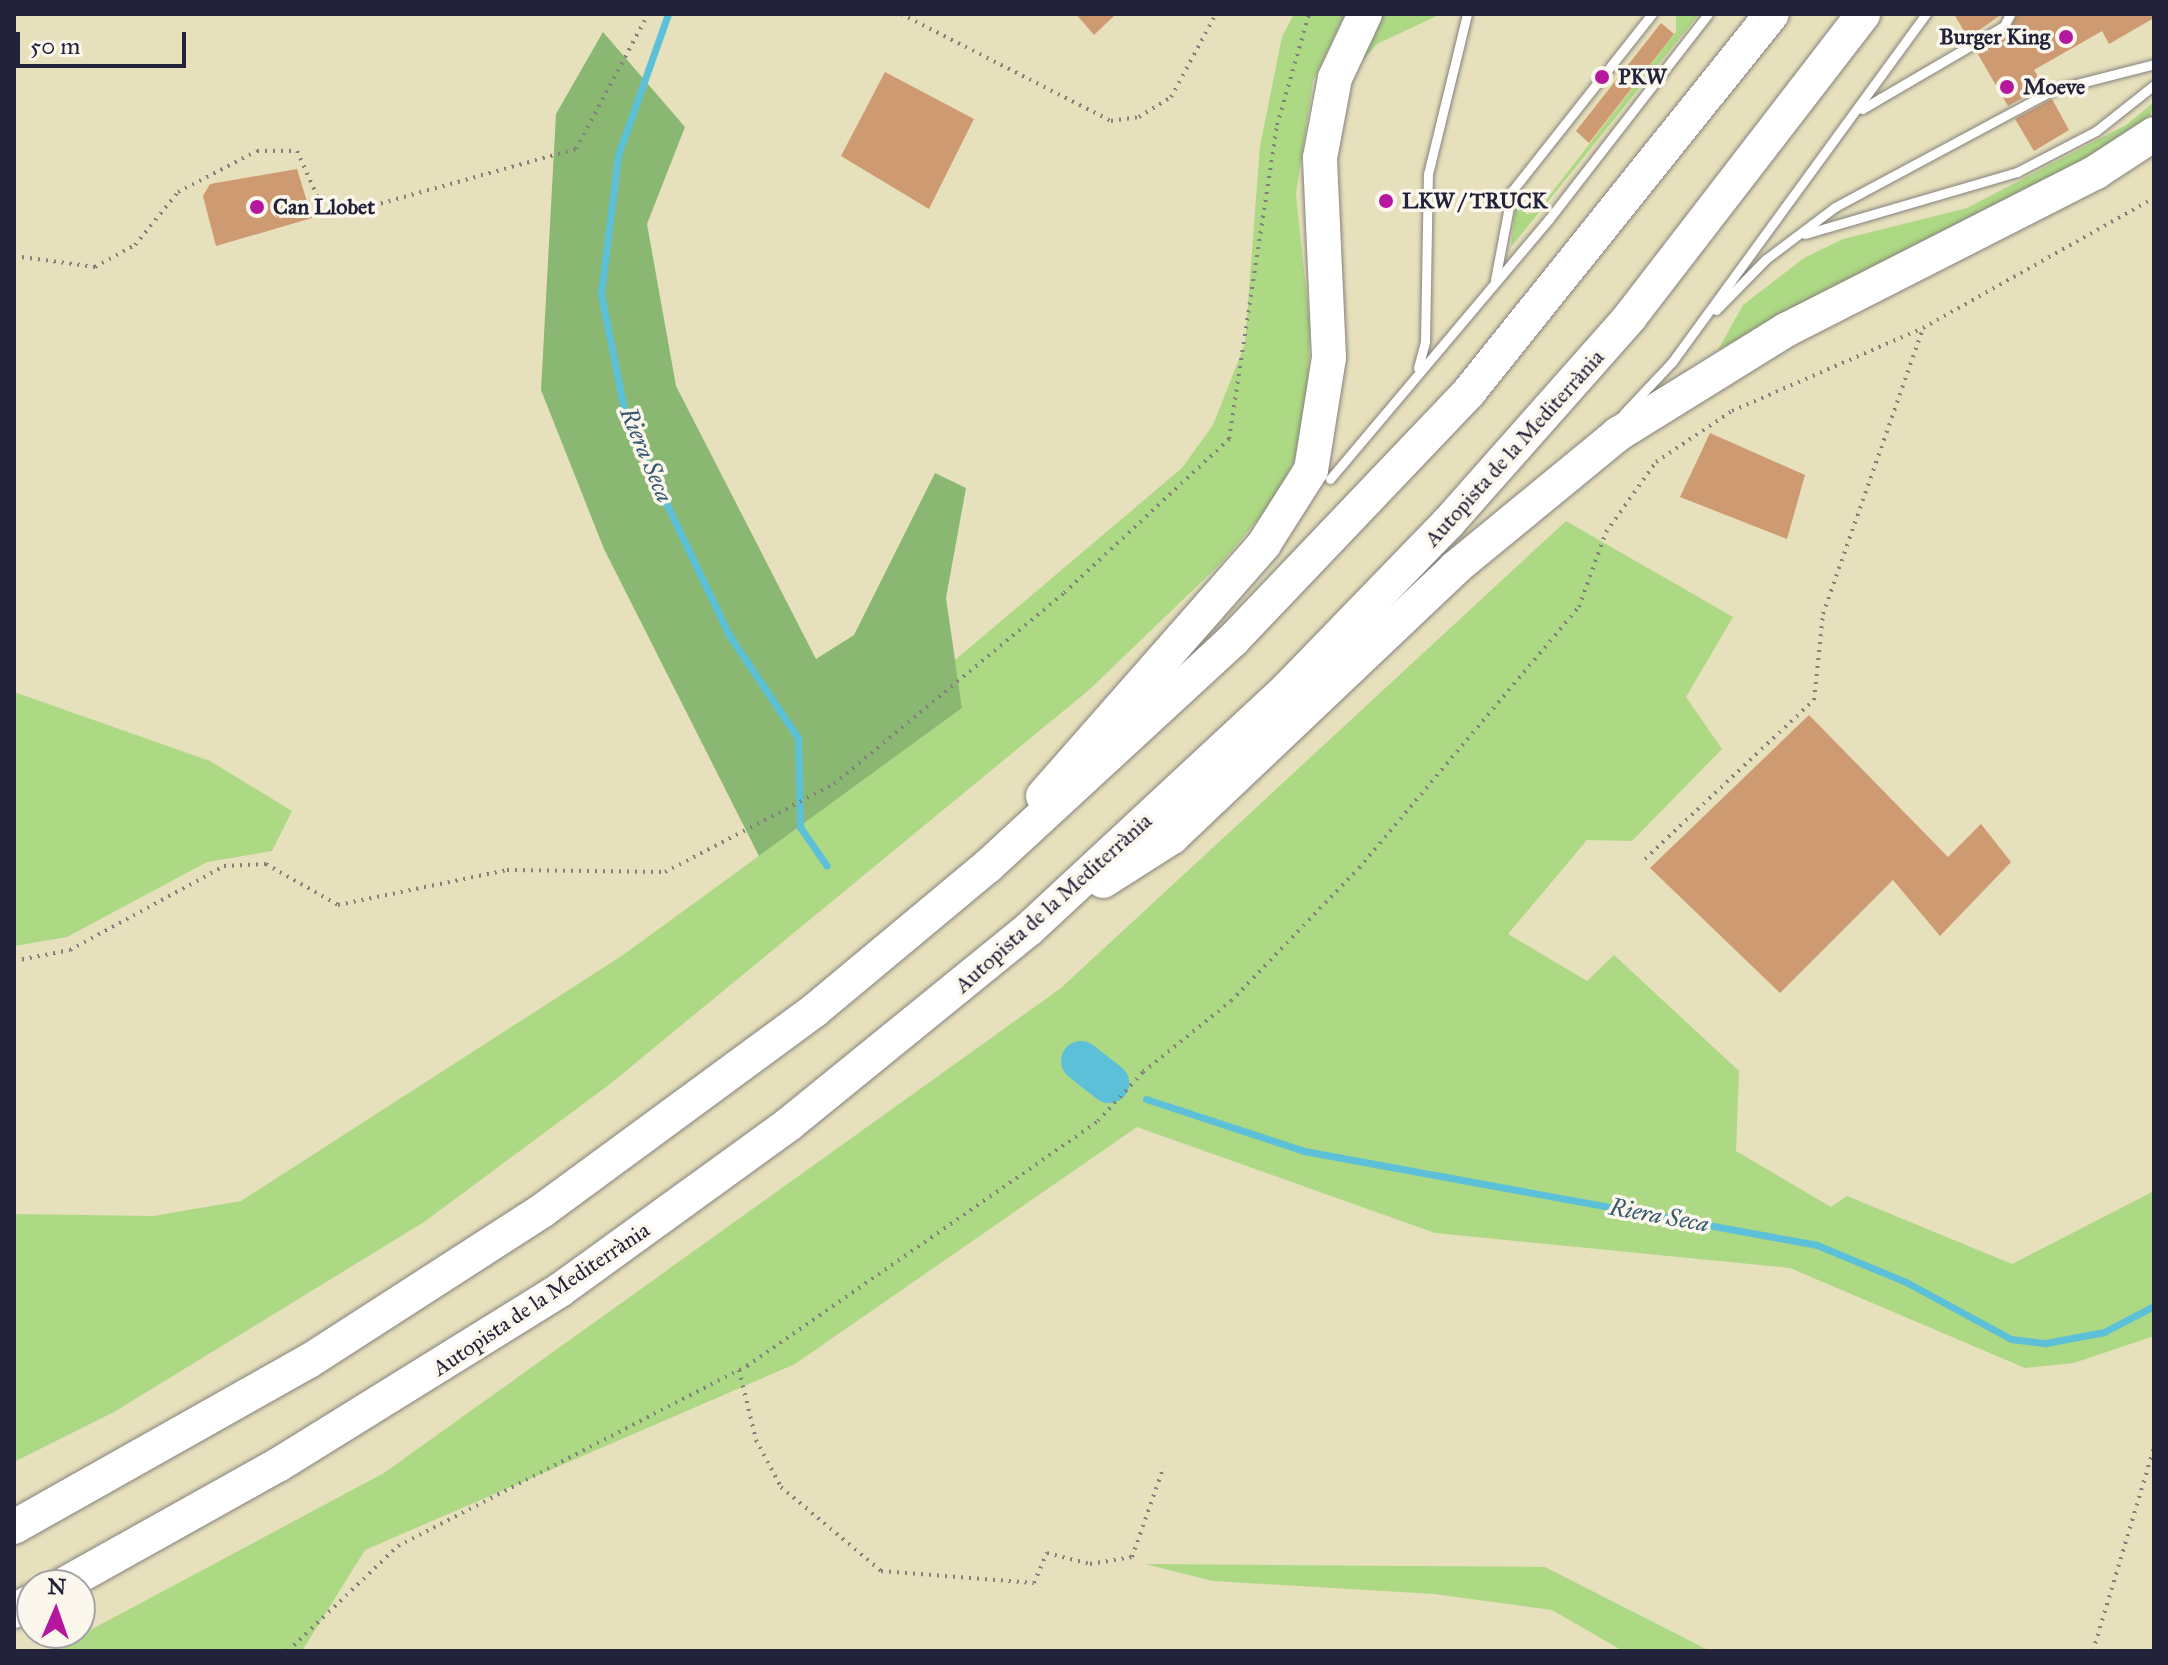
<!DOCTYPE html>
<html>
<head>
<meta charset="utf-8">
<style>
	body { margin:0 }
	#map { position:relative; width:2168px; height:1665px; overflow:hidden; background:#e7e0bc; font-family:"IM FELL Great Primer",serif }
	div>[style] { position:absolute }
	.green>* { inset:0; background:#add884 }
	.forest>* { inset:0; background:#8ab872 }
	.stream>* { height:7px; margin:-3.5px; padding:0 3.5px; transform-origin:3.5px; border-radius:3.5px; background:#5bc0d8 }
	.river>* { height:40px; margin:-20px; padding:0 20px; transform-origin:20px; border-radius:20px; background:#5bc0d8 }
	.building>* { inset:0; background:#cd9a71 }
	.path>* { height:4px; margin-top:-2px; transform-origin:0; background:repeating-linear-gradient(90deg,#84817c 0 2px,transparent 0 8px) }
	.roads { filter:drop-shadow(0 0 2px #84817c) drop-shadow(0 0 2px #84817c) }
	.service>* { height:9px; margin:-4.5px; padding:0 4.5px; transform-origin:4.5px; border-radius:4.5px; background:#fff }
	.motorway>* { height:34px; margin:-17px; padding:0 17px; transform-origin:17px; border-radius:17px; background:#fff }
	.dots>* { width:22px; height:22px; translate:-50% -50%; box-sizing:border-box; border:4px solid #fbf7ec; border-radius:50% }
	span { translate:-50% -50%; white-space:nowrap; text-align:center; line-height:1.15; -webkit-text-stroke:7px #fbf7ec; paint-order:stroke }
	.poi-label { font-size:22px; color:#22223b; font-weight:700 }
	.right { translate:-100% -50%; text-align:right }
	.left { translate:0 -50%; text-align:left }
	.street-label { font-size:22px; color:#22223b }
	.water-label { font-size:24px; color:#365972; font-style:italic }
	.frame { position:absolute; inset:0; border:16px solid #22223b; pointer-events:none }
	.north { position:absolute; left:16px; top:1569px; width:80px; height:80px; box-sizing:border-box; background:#fbf7ec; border:2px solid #a4a2a5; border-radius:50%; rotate:2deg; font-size:22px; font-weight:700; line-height:32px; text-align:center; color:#22223b }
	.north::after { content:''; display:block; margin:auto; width:28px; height:36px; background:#b5179e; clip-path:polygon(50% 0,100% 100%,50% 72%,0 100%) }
	.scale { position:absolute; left:16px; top:32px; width:170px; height:36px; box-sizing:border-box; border:4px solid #22223b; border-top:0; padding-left:10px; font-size:24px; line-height:28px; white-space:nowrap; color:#22223b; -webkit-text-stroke:6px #fbf7ec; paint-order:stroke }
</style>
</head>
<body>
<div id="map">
	<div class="green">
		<div style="clip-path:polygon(1294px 14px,1345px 14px,1313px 81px,1296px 194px,1310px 328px,1306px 431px,1280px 493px,1222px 562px,1089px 690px,610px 1084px,424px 1222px,114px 1412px,14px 1462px,14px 1214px,153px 1216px,241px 1201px,623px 955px,962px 708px,955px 660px,1182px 468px,1213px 425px,1245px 344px,1260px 146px,1282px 37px)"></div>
		<div style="clip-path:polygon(1378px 14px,1441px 14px,1377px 44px,1363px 60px,1357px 51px)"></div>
		<div style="clip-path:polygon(1676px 14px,1699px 14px,1511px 247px,1515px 210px,1524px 202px,1526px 214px,1536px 213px,1676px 32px)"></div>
		<div style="clip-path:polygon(2154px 102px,2147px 127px,1718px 350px,1743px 305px,1804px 258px,1843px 239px,1967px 208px,2126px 125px)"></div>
		<div style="clip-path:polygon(1566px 521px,1733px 617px,1686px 697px,1722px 749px,1632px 841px,1587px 840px,1508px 934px,1587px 981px,1614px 955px,1739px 1071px,1736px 1151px,1831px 1207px,1847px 1196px,2012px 1264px,2154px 1191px,2154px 1336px,2074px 1363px,2025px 1368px,1790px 1268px,1435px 1233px,1137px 1127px,795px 1364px,365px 1550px,302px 1651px,51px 1651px,384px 1473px,1061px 988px)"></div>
		<div style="clip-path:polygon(14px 692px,210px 761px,292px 811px,272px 851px,207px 862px,67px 937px,14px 946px)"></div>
		<div style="clip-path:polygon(1145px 1564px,1545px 1567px,1710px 1651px,1623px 1651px,1552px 1610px,1434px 1594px,1213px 1581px)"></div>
	</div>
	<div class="forest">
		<div style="clip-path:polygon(603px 32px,685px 127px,647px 224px,676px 386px,816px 659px,854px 635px,935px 473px,966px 488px,946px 598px,962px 708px,759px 856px,604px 549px,541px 390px,556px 114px)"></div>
	</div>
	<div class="stream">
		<div style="left:668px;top:14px;width:150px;rotate:109.5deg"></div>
		<div style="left:618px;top:155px;width:140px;rotate:97deg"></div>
		<div style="left:601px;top:294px;width:127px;rotate:78.7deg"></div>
		<div style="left:626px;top:419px;width:239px;rotate:64.5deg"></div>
		<div style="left:729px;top:635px;width:124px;rotate:56.2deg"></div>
		<div style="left:798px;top:738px;width:89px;rotate:88.7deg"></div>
		<div style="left:800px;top:827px;width:47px;rotate:55.3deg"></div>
		<div style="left:1146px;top:1099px;width:166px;rotate:18.2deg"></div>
		<div style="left:1304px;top:1151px;width:522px;rotate:10.38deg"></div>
		<div style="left:1817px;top:1245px;width:96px;rotate:22.6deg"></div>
		<div style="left:1906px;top:1282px;width:119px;rotate:28.5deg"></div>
		<div style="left:2011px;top:1339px;width:35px;rotate:7deg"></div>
		<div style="left:2046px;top:1343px;width:59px;rotate:-10.7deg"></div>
		<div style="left:2104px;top:1332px;width:56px;rotate:-27.5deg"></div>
	</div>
	<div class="river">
		<div style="left:1081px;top:1061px;width:36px;rotate:38deg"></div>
	</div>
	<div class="building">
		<div style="clip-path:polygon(1076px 14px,1116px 14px,1094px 35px)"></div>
		<div style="clip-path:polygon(1954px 14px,2002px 14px,1968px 38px)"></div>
		<div style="clip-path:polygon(2017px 14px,2154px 14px,2154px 18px,2109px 44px,2102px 31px,2034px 70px,2044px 86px,2008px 106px,1976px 51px,2008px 32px)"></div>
		<div style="clip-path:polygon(1661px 23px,1674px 34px,1589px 143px,1576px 131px)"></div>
		<div style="clip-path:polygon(885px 72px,974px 119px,929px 209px,841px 156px)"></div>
		<div style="clip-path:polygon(2052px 99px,2069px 130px,2034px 151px,2015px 119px)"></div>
		<div style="clip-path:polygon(297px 169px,312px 218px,216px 246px,203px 196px,210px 184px)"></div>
		<div style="clip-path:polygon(1710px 433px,1805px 475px,1787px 539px,1680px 497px)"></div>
		<div style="clip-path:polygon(1809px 715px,1948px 857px,1981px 824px,2011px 862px,1940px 936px,1893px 880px,1780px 993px,1650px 868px)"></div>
	</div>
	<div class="path">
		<div style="left:901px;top:14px;width:236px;rotate:27deg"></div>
		<div style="left:1111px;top:121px;width:28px;rotate:-8deg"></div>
		<div style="left:1139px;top:117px;width:38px;rotate:-32deg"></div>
		<div style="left:1171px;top:97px;width:94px;rotate:-61.5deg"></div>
		<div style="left:14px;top:256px;width:82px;rotate:7.7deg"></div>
		<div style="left:95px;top:267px;width:46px;rotate:-28.8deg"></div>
		<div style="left:135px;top:245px;width:68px;rotate:-50.9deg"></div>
		<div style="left:178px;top:192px;width:89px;rotate:-27.4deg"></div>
		<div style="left:257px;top:151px;width:40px"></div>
		<div style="left:297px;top:151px;width:66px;rotate:65.8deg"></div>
		<div style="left:324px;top:211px;width:26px;rotate:2deg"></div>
		<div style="left:350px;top:212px;width:235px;rotate:-15.6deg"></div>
		<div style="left:576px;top:149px;width:153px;rotate:-61.9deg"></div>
		<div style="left:1645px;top:859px;width:232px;rotate:-43.3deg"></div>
		<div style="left:1814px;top:700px;width:86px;rotate:-84deg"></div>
		<div style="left:1823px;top:614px;width:303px;rotate:-70.7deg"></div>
		<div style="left:14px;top:961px;width:57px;rotate:-11.1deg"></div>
		<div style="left:70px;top:950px;width:175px;rotate:-28.6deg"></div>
		<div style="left:224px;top:866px;width:42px;rotate:-2.7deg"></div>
		<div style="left:266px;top:864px;width:83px;rotate:29.7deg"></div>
		<div style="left:338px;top:905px;width:173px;rotate:-11.7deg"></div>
		<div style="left:507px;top:870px;width:158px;rotate:0.7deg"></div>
		<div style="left:665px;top:872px;width:191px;rotate:-27.5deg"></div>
		<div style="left:834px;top:784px;width:299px;rotate:-39.7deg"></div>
		<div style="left:1064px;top:593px;width:226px;rotate:-43deg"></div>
		<div style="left:1229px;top:439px;width:318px;rotate:-81.3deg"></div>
		<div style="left:1277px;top:125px;width:116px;rotate:-73.9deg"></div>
		<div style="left:739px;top:1370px;width:72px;rotate:76.3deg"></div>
		<div style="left:756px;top:1440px;width:53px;rotate:62deg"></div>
		<div style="left:781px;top:1487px;width:131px;rotate:40deg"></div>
		<div style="left:881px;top:1571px;width:153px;rotate:4.5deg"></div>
		<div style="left:1034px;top:1583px;width:33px;rotate:-67deg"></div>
		<div style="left:1047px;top:1553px;width:44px;rotate:14.3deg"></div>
		<div style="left:1090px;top:1564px;width:43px;rotate:-9.5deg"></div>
		<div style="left:1132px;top:1557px;width:96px;rotate:-70.6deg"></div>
		<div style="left:288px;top:1651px;width:152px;rotate:-43.7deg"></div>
		<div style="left:398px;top:1546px;width:393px;rotate:-27.3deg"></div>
		<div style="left:747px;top:1366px;width:428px;rotate:-34.9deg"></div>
		<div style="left:1098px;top:1121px;width:67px;rotate:-47.4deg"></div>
		<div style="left:1143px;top:1072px;width:113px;rotate:-38.9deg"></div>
		<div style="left:1231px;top:1001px;width:185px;rotate:-46.1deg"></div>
		<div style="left:1359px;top:868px;width:341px;rotate:-49.9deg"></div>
		<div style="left:1579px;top:607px;width:80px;rotate:-70.2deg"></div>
		<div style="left:1606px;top:532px;width:86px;rotate:-54.5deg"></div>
		<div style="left:1656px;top:462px;width:92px;rotate:-33.9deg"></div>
		<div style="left:1732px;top:411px;width:208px;rotate:-23.5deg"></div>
		<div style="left:1923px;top:328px;width:265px;rotate:-29.4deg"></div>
		<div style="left:2093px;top:1651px;width:212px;rotate:-73.3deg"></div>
	</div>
	<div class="roads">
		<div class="service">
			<div style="left:1862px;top:109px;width:164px;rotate:-30.3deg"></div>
			<div style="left:2004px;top:26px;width:13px;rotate:-63deg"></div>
			<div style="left:1805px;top:234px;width:221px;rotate:-16.3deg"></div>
			<div style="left:2017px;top:172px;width:89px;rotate:-27.4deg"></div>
			<div style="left:2096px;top:131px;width:74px;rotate:-38.4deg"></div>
			<div style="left:1495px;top:280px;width:91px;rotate:-79.2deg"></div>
			<div style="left:1512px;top:191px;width:226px;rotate:-51.7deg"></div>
			<div style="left:1716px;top:310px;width:71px;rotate:-45.6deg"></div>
			<div style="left:1766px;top:259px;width:86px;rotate:-37deg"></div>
			<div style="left:1835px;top:207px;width:247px;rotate:-28.2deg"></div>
			<div style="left:2053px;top:90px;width:104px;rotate:-14.4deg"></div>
			<div style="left:1418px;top:368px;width:27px;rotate:-75deg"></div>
			<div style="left:1425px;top:342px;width:168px;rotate:-89deg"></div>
			<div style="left:1428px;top:174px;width:165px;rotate:-76.3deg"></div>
			<div style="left:1624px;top:413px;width:70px;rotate:-46.7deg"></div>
			<div style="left:1672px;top:362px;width:431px;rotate:-53.9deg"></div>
			<div style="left:1330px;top:479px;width:340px;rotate:-49.9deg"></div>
			<div style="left:1549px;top:219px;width:259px;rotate:-52.2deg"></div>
		</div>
		<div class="motorway">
			<div style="left:1043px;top:796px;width:335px;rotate:-48.7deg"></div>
			<div style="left:1264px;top:544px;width:88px;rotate:-57.6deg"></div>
			<div style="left:1311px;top:470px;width:114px;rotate:-80.9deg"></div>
			<div style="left:1329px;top:357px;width:199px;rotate:-92.6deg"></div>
			<div style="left:1320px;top:158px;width:81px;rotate:-79.4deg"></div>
			<div style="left:1335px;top:78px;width:71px;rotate:-64.9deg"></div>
			<div style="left:1103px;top:881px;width:82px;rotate:-32.5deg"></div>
			<div style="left:1172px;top:837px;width:390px;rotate:-43.5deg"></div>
			<div style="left:1455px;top:568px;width:211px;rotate:-39.4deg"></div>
			<div style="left:1618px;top:434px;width:198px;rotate:-31.8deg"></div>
			<div style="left:1786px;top:330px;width:348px;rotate:-27deg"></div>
			<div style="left:2096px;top:172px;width:69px;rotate:-33.2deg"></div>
			<div style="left:14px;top:1527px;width:338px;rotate:-29.4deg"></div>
			<div style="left:309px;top:1361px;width:278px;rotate:-32.8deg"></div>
			<div style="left:543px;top:1210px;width:338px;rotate:-36.3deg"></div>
			<div style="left:815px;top:1010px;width:225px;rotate:-39.8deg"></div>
			<div style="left:988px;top:866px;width:333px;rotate:-42.7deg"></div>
			<div style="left:1233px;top:640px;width:342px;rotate:-46.4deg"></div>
			<div style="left:1469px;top:392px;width:484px;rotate:-51.3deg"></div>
			<div style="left:63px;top:1585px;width:246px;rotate:-29.2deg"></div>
			<div style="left:278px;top:1465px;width:332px;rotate:-31.8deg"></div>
			<div style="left:560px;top:1290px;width:283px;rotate:-35.9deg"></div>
			<div style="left:789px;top:1124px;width:309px;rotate:-39.1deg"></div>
			<div style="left:1029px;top:929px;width:354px;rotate:-42.9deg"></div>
			<div style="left:1288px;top:688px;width:230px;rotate:-45.9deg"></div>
			<div style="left:1448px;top:523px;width:275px;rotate:-48.5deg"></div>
			<div style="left:1630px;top:317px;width:382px;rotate:-52.4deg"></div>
			<div style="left:14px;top:1611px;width:21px;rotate:-29deg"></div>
		</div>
	</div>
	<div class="dots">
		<div style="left:2066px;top:37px;background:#b5179e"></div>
		<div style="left:1602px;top:77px;background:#b5179e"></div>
		<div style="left:2007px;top:87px;background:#b5179e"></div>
		<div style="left:1386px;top:201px;background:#b5179e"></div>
		<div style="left:257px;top:207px;background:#b5179e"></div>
	</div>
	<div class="poi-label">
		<span class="right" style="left:2050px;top:37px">Burger King</span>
		<span class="left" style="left:1618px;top:77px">PKW</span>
		<span class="left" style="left:2023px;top:87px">Moeve</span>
		<span class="left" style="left:1402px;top:201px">LKW / TRUCK</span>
		<span class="left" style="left:273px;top:207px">Can Llobet</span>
	</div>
	<div class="street-label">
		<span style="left:1514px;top:448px;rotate:-48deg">Autopista de la Mediterrània</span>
		<span style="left:1053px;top:903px;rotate:-42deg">Autopista de la Mediterrània</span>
		<span style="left:541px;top:1299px;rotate:-34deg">Autopista de la Mediterrània</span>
	</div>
	<div class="water-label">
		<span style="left:646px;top:455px;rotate:67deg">Riera Seca</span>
		<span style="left:1659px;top:1216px;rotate:10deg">Riera Seca</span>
	</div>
	<div class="frame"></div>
	<div class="north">N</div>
	<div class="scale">50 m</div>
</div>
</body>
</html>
